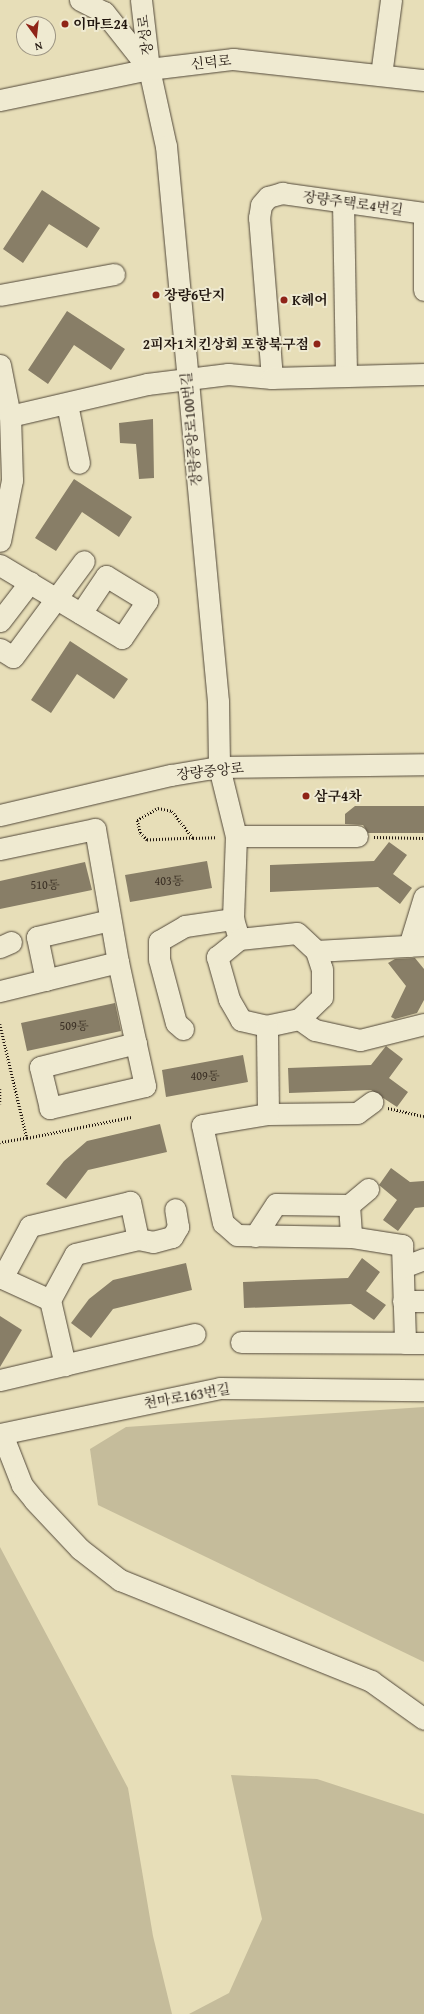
<!DOCTYPE html>
<html>
<head>
<meta charset="utf-8">
<style>
	body { margin:0 }
	#map { position:relative; width:424px; height:2014px; overflow:hidden; background:#e7deb8; font-family:"Gentium Book Plus","Noto Serif KR",serif }
	div>[style] { position:absolute }
	.green>* { inset:0; background:#c5bc9b }
	.building>* { inset:0; background:#887e67 }
	.path>* { height:2.5px; margin-top:-1.25px; transform-origin:0; background:repeating-linear-gradient(90deg,#21160f 0 1px,transparent 0 3px) }
	.roads { filter:drop-shadow(0 0 1px #524839) drop-shadow(0 0 1px #524839) }
	.minor>* { height:21px; margin:-10.5px; padding:0 10.5px; transform-origin:10.5px; border-radius:10.5px; background:#efead1 }
	.dots>* { width:11px; height:11px; translate:-50% -50%; box-sizing:border-box; border:2px solid #efead1; border-radius:50% }
	span { translate:-50% -50%; white-space:nowrap; text-align:center; line-height:1.15; -webkit-text-stroke:4px #efead1; paint-order:stroke }
	.number-label { font-size:12px; color:#3b3025 }
	.number-label span { -webkit-text-stroke-width:0 }
	.poi-label { font-size:14px; color:#21160f; font-weight:700 }
	.left { translate:0 -50%; text-align:left }
	.right { translate:-100% -50%; text-align:right }
	.street-label { font-size:14px; color:#21160f }
	.north { position:absolute; left:16px; top:16px; width:40px; height:40px; box-sizing:border-box; background:#efead1; border:1px solid #9d9583; border-radius:50%; rotate:165deg; font-size:11px; font-weight:700; line-height:16px; text-align:center; color:#21160f }
	.north::after { content:''; display:block; margin:auto; width:14px; height:18px; background:#8f2418; clip-path:polygon(50% 0,100% 100%,50% 72%,0 100%) }
</style>
</head>
<body>
<div id="map">
	<div class="green">
		<div style="clip-path:polygon(424px 1407px,424px 1662px,98px 1505px,90px 1449px,126px 1427px)"></div>
		<div style="clip-path:polygon(0 1547px,128px 1788px,153px 1936px,172px 2014px,0 2014px)"></div>
		<div style="clip-path:polygon(231px 1775px,317px 1779px,424px 1814px,424px 2014px,189px 2014px,229px 1993px,262px 1919px)"></div>
	</div>
	<div class="building">
		<div style="clip-path:polygon(42px 190px,100px 228px,87px 248px,49px 224px,23px 263px,3px 249px)"></div>
		<div style="clip-path:polygon(67px 311px,125px 349px,111px 370px,74px 345px,48px 384px,28px 370px)"></div>
		<div style="clip-path:polygon(153px 419px,154px 478px,139px 479px,136px 444px,120px 443px,119px 423px)"></div>
		<div style="clip-path:polygon(74px 479px,132px 517px,119px 537px,82px 512px,56px 551px,35px 538px)"></div>
		<div style="clip-path:polygon(70px 641px,128px 679px,114px 699px,77px 674px,51px 713px,31px 700px)"></div>
		<div style="clip-path:polygon(355px 806px,424px 806px,424px 833px,368px 833px,363px 825px,345px 824px,345px 814px)"></div>
		<div style="clip-path:polygon(389px 842px,407px 855px,393px 874px,412px 888px,400px 904px,378px 887px,270px 892px,270px 865px,374px 861px)"></div>
		<div style="clip-path:polygon(207px 861px,212px 888px,130px 902px,125px 875px)"></div>
		<div style="clip-path:polygon(85px 862px,92px 890px,0 909px,0 881px)"></div>
		<div style="clip-path:polygon(415px 958px,424px 969px,424px 1000px,417px 1013px,395px 1019px,391px 1017px,406px 986px,388px 963px,395px 959px)"></div>
		<div style="clip-path:polygon(115px 1003px,121px 1031px,27px 1051px,21px 1023px)"></div>
		<div style="clip-path:polygon(386px 1046px,403px 1059px,389px 1078px,408px 1092px,397px 1107px,371px 1090px,289px 1093px,288px 1068px,371px 1065px)"></div>
		<div style="clip-path:polygon(243px 1055px,248px 1082px,166px 1097px,162px 1070px)"></div>
		<div style="clip-path:polygon(160px 1124px,167px 1152px,88px 1170px,66px 1199px,46px 1184px,64px 1161px,87px 1141px)"></div>
		<div style="clip-path:polygon(391px 1168px,410px 1182px,424px 1181px,424px 1207px,415px 1208px,398px 1231px,383px 1220px,397px 1200px,379px 1185px)"></div>
		<div style="clip-path:polygon(362px 1258px,380px 1272px,366px 1291px,386px 1305px,374px 1320px,351px 1304px,244px 1308px,243px 1282px,348px 1278px)"></div>
		<div style="clip-path:polygon(186px 1263px,192px 1290px,113px 1309px,91px 1338px,71px 1323px,89px 1299px,113px 1280px)"></div>
		<div style="clip-path:polygon(0 1316px,22px 1330px,0 1367px)"></div>
	</div>
	<div class="path">
		<div style="left:374px;top:837px;width:50px;rotate:1.1deg"></div>
		<div style="left:193px;top:838px;width:46px;rotate:177.5deg"></div>
		<div style="left:147px;top:840px;width:10px;rotate:-135deg"></div>
		<div style="left:140px;top:833px;width:13px;rotate:-103deg"></div>
		<div style="left:137px;top:820px;width:24px;rotate:-30deg"></div>
		<div style="left:158px;top:808px;width:14px;rotate:12deg"></div>
		<div style="left:172px;top:811px;width:34px;rotate:52deg"></div>
		<div style="left:193px;top:838px;width:24px;rotate:-2deg"></div>
		<div style="left:0;top:1024px;width:117px;rotate:76.7deg"></div>
		<div style="left:27px;top:1138px;width:27px;rotate:170deg"></div>
		<div style="left:0;top:1089px;width:15px;rotate:90deg"></div>
		<div style="left:388px;top:1108px;width:37px;rotate:13deg"></div>
		<div style="left:27px;top:1138px;width:106px;rotate:-11.4deg"></div>
	</div>
	<div class="roads">
		<div class="minor">
			<div style="left:80px;top:0;width:27px;rotate:27deg"></div>
			<div style="left:104px;top:12px;width:73px;rotate:51.7deg"></div>
			<div style="left:141px;top:0;width:69px;rotate:83.4deg"></div>
			<div style="left:149px;top:69px;width:79px;rotate:77.6deg"></div>
			<div style="left:166px;top:146px;width:557px;rotate:84.65deg"></div>
			<div style="left:218px;top:701px;width:66px;rotate:89.1deg"></div>
			<div style="left:219px;top:767px;width:71px;rotate:76.2deg"></div>
			<div style="left:236px;top:836px;width:83px;rotate:92.1deg"></div>
			<div style="left:233px;top:919px;width:21px;rotate:73deg"></div>
			<div style="left:381px;top:75px;width:76px;rotate:-82.4deg"></div>
			<div style="left:0;top:100px;width:152px;rotate:-11.8deg"></div>
			<div style="left:149px;top:69px;width:85px;rotate:-6.8deg"></div>
			<div style="left:233px;top:59px;width:192px;rotate:6.3deg"></div>
			<div style="left:343px;top:202px;width:174px;rotate:89deg"></div>
			<div style="left:424px;top:213px;width:77px;rotate:90deg"></div>
			<div style="left:0;top:295px;width:116px;rotate:-10.4deg"></div>
			<div style="left:0;top:365px;width:52px;rotate:78.9deg"></div>
			<div style="left:10px;top:416px;width:64px;rotate:88.2deg"></div>
			<div style="left:12px;top:480px;width:62px;rotate:101.1deg"></div>
			<div style="left:272px;top:378px;width:161px;rotate:-94.6deg"></div>
			<div style="left:259px;top:218px;width:13px;rotate:-81deg"></div>
			<div style="left:261px;top:205px;width:11px;rotate:-49deg"></div>
			<div style="left:268px;top:197px;width:15px;rotate:-16deg"></div>
			<div style="left:282px;top:193px;width:143px;rotate:8deg"></div>
			<div style="left:67px;top:404px;width:60px;rotate:78.5deg"></div>
			<div style="left:10px;top:416px;width:141px;rotate:-13.1deg"></div>
			<div style="left:147px;top:384px;width:82px;rotate:-7deg"></div>
			<div style="left:228px;top:374px;width:44px;rotate:5.2deg"></div>
			<div style="left:272px;top:378px;width:152px;rotate:-1.5deg"></div>
			<div style="left:0;top:565px;width:142px;rotate:30.9deg"></div>
			<div style="left:122px;top:638px;width:45px;rotate:-56deg"></div>
			<div style="left:147px;top:601px;width:48px;rotate:-148.6deg"></div>
			<div style="left:106px;top:576px;width:45px;rotate:124deg"></div>
			<div style="left:0;top:621px;width:49px;rotate:-52.4deg"></div>
			<div style="left:0;top:649px;width:15px;rotate:32deg"></div>
			<div style="left:13px;top:657px;width:119px;rotate:-53.5deg"></div>
			<div style="left:0;top:815px;width:176px;rotate:-13.2deg"></div>
			<div style="left:171px;top:775px;width:49px;rotate:-9.5deg"></div>
			<div style="left:219px;top:767px;width:205px;rotate:-0.8deg"></div>
			<div style="left:236px;top:836px;width:121px"></div>
			<div style="left:0;top:849px;width:97px;rotate:-11.9deg"></div>
			<div style="left:95px;top:829px;width:135px;rotate:80.2deg"></div>
			<div style="left:118px;top:962px;width:122px;rotate:166.2deg"></div>
			<div style="left:297px;top:933px;width:26px;rotate:43deg"></div>
			<div style="left:316px;top:951px;width:19px;rotate:72deg"></div>
			<div style="left:322px;top:969px;width:28px;rotate:90deg"></div>
			<div style="left:322px;top:997px;width:32px;rotate:136deg"></div>
			<div style="left:299px;top:1019px;width:33px;rotate:168deg"></div>
			<div style="left:267px;top:1026px;width:27px;rotate:-167deg"></div>
			<div style="left:241px;top:1020px;width:24px;rotate:-120deg"></div>
			<div style="left:229px;top:999px;width:44px;rotate:-105.9deg"></div>
			<div style="left:217px;top:957px;width:28px;rotate:-39deg"></div>
			<div style="left:239px;top:939px;width:58px;rotate:-5.9deg"></div>
			<div style="left:409px;top:946px;width:51px;rotate:-73deg"></div>
			<div style="left:0;top:947px;width:12px;rotate:-24deg"></div>
			<div style="left:316px;top:951px;width:108px;rotate:-3.2deg"></div>
			<div style="left:118px;top:962px;width:127px;rotate:77.7deg"></div>
			<div style="left:145px;top:1086px;width:98px;rotate:167deg"></div>
			<div style="left:50px;top:1108px;width:42px;rotate:-103.7deg"></div>
			<div style="left:40px;top:1067px;width:99px;rotate:-14deg"></div>
			<div style="left:46px;top:980px;width:44px;rotate:-101.8deg"></div>
			<div style="left:37px;top:937px;width:75px;rotate:-13.1deg"></div>
			<div style="left:299px;top:1019px;width:19px;rotate:35deg"></div>
			<div style="left:315px;top:1030px;width:46px;rotate:12.5deg"></div>
			<div style="left:360px;top:1040px;width:66px;rotate:-14deg"></div>
			<div style="left:183px;top:1029px;width:9px;rotate:-139deg"></div>
			<div style="left:176px;top:1023px;width:66px;rotate:-104.9deg"></div>
			<div style="left:159px;top:959px;width:18px;rotate:-90deg"></div>
			<div style="left:159px;top:941px;width:30px;rotate:-30deg"></div>
			<div style="left:185px;top:926px;width:49px;rotate:-8.3deg"></div>
			<div style="left:268px;top:1114px;width:89px;rotate:-0.6deg"></div>
			<div style="left:357px;top:1113px;width:19px;rotate:-36deg"></div>
			<div style="left:349px;top:1205px;width:25px;rotate:-40deg"></div>
			<div style="left:255px;top:1236px;width:38px;rotate:-57deg"></div>
			<div style="left:276px;top:1204px;width:73px;rotate:0.8deg"></div>
			<div style="left:349px;top:1205px;width:32px;rotate:86deg"></div>
			<div style="left:351px;top:1237px;width:114px;rotate:-179deg"></div>
			<div style="left:237px;top:1235px;width:18px;rotate:-139deg"></div>
			<div style="left:223px;top:1223px;width:100px;rotate:-102.1deg"></div>
			<div style="left:202px;top:1125px;width:67px;rotate:-9.5deg"></div>
			<div style="left:268px;top:1114px;width:88px;rotate:-90.7deg"></div>
			<div style="left:351px;top:1237px;width:52px;rotate:8.9deg"></div>
			<div style="left:402px;top:1245px;width:98px;rotate:88.2deg"></div>
			<div style="left:405px;top:1343px;width:19px"></div>
			<div style="left:138px;top:1239px;width:15px;rotate:11deg"></div>
			<div style="left:153px;top:1242px;width:20px;rotate:-15deg"></div>
			<div style="left:172px;top:1237px;width:12px;rotate:-59deg"></div>
			<div style="left:178px;top:1227px;width:18px;rotate:-99deg"></div>
			<div style="left:403px;top:1267px;width:22px;rotate:-21deg"></div>
			<div style="left:50px;top:1300px;width:52px;rotate:-61.5deg"></div>
			<div style="left:75px;top:1254px;width:65px;rotate:-13.4deg"></div>
			<div style="left:138px;top:1239px;width:38px;rotate:-102deg"></div>
			<div style="left:130px;top:1202px;width:103px;rotate:166.5deg"></div>
			<div style="left:30px;top:1226px;width:59px;rotate:118.3deg"></div>
			<div style="left:2px;top:1278px;width:53px;rotate:24.6deg"></div>
			<div style="left:50px;top:1300px;width:67px;rotate:77deg"></div>
			<div style="left:403px;top:1301px;width:21px"></div>
			<div style="left:241px;top:1342px;width:164px;rotate:0.3deg"></div>
			<div style="left:0;top:1380px;width:200px;rotate:-13.3deg"></div>
			<div style="left:0;top:1434px;width:225px;rotate:-11.8deg"></div>
			<div style="left:220px;top:1388px;width:204px;rotate:0.6deg"></div>
			<div style="left:2px;top:1434px;width:55px;rotate:68.6deg"></div>
			<div style="left:22px;top:1485px;width:19px;rotate:51deg"></div>
			<div style="left:34px;top:1500px;width:67px;rotate:46.8deg"></div>
			<div style="left:80px;top:1549px;width:51px;rotate:37.8deg"></div>
			<div style="left:120px;top:1580px;width:271px;rotate:21.9deg"></div>
			<div style="left:371px;top:1681px;width:65px;rotate:35.6deg"></div>
		</div>
	</div>
	<div class="dots">
		<div style="left:65px;top:24px;background:#8f2418"></div>
		<div style="left:156px;top:295px;background:#8f2418"></div>
		<div style="left:284px;top:300px;background:#8f2418"></div>
		<div style="left:317px;top:344px;background:#8f2418"></div>
		<div style="left:306px;top:796px;background:#8f2418"></div>
	</div>
	<div class="number-label">
		<span style="left:169px;top:881px">403동</span>
		<span style="left:45px;top:885px">510동</span>
		<span style="left:74px;top:1026px">509동</span>
		<span style="left:205px;top:1076px">409동</span>
	</div>
	<div class="poi-label">
		<span class="left" style="left:73px;top:24px">이마트24</span>
		<span class="left" style="left:164px;top:295px">장량6단지</span>
		<span class="left" style="left:292px;top:300px">K헤어</span>
		<span class="right" style="left:309px;top:344px">2피자1치킨상회 포항북구점</span>
		<span class="left" style="left:314px;top:796px">삼구4차</span>
	</div>
	<div class="street-label">
		<span style="left:145px;top:35px;rotate:-97deg">장성로</span>
		<span style="left:211px;top:62px;rotate:-6deg">신덕로</span>
		<span style="left:353px;top:203px;rotate:8deg">장량주택로4번길</span>
		<span style="left:191px;top:429px;rotate:-95deg">장량중앙로100번길</span>
		<span style="left:210px;top:771px;rotate:-6deg">장량중앙로</span>
		<span style="left:187px;top:1396px;rotate:-10deg">천마로163번길</span>
	</div>
	<div class="north">N</div>
</div>
</body>
</html>
